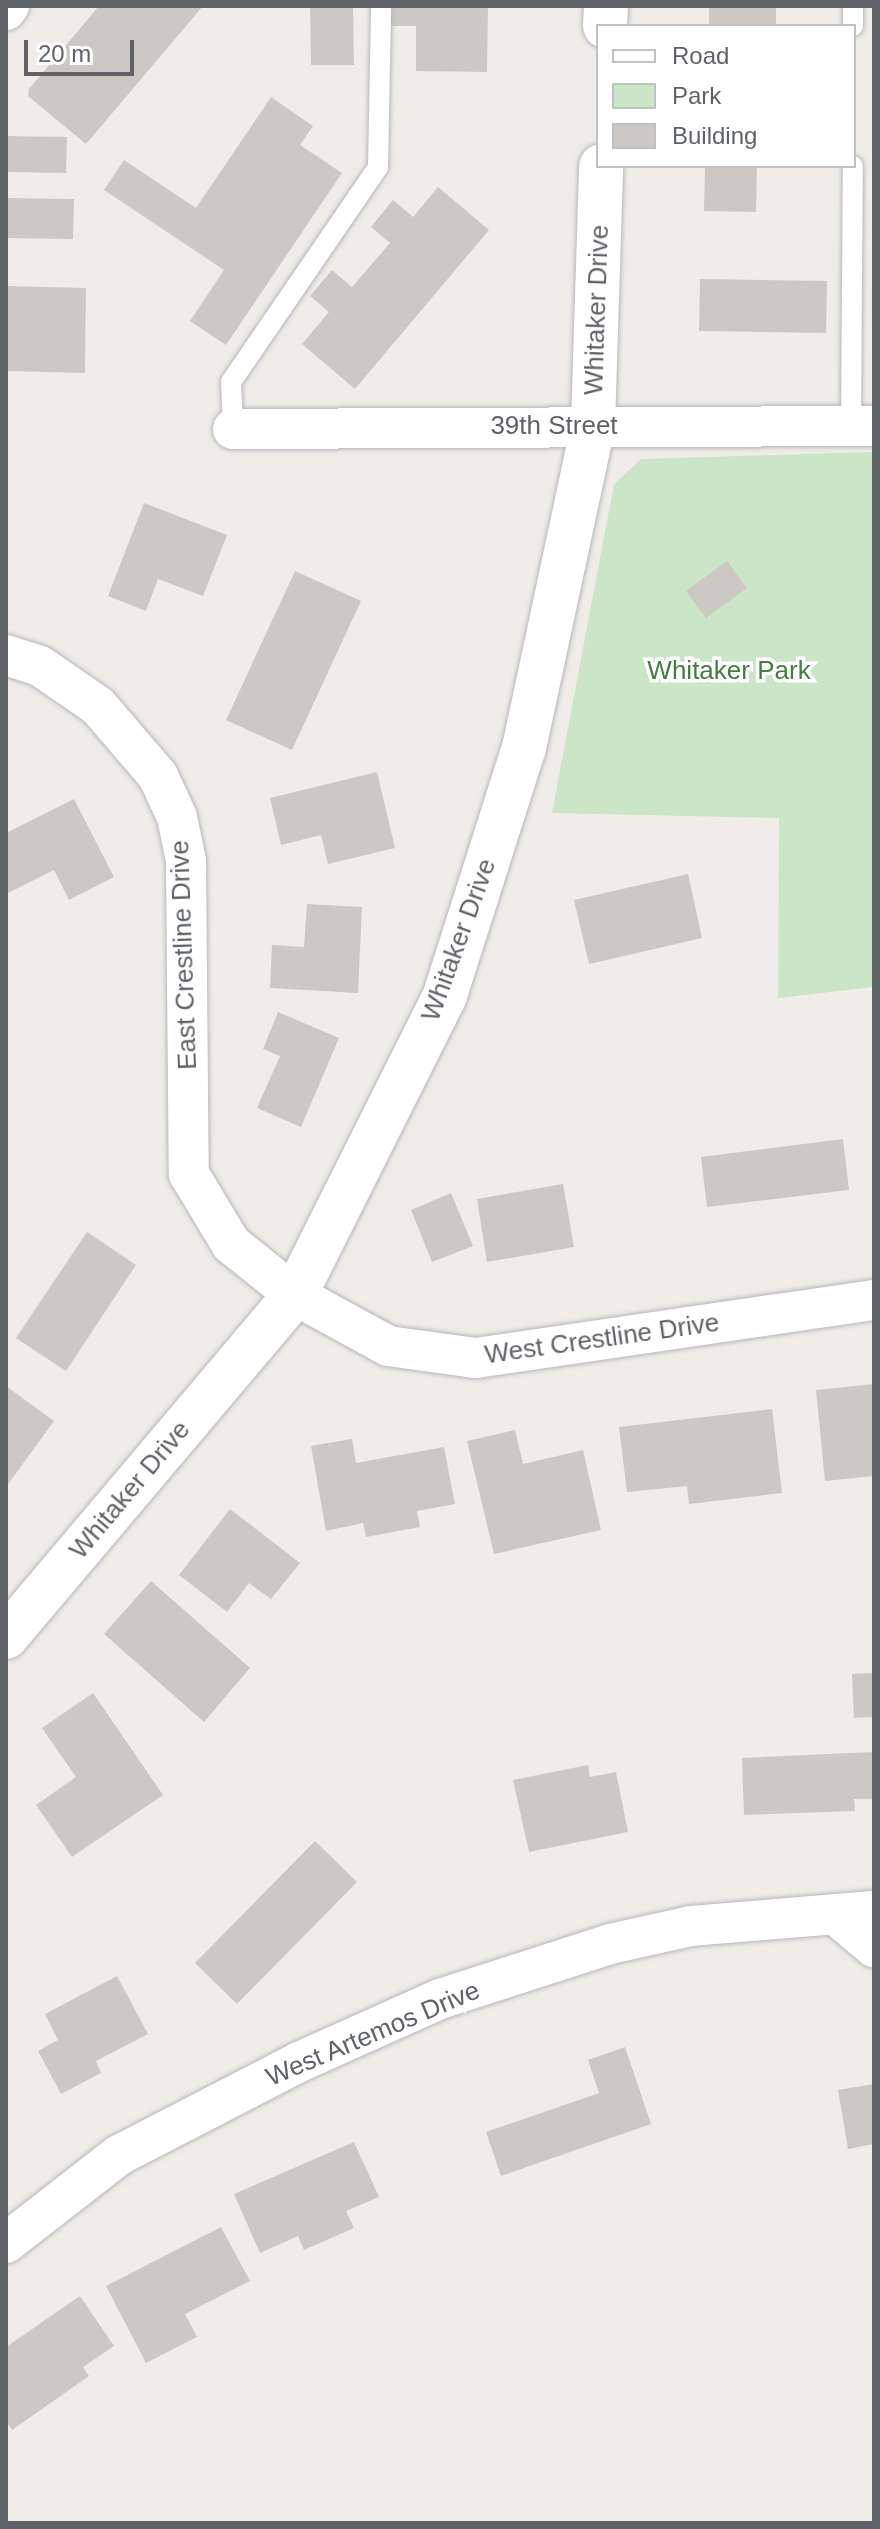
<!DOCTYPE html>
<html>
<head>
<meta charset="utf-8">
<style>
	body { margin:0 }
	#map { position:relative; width:880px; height:2529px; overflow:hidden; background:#f0ede8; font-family:Arial,sans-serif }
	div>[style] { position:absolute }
	.green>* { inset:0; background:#cbe5c7 }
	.building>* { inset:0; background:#ccc8c4 }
	.roads { filter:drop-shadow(0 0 2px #b5b8bb) drop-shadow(0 0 2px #b5b8bb) }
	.lane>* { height:20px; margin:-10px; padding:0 10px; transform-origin:10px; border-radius:10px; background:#fff }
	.street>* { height:40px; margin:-20px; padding:0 20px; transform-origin:20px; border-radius:20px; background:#fff }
	.secondary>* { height:44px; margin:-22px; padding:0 22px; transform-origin:22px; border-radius:22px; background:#fff }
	span { translate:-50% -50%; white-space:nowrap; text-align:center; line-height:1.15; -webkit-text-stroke:7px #fff; paint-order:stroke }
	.street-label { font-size:26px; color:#5f6367 }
	.park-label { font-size:26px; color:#41803d }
	.frame { position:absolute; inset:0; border:8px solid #5f6367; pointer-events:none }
	.legend { position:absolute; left:596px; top:24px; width:260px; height:144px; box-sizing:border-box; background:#fff; border:2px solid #bfc1c2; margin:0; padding:10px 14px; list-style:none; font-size:24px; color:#5f6367 }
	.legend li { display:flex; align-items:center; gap:16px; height:40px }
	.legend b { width:40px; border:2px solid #bfc1c2 }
	.scale { position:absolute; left:24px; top:40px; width:110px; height:36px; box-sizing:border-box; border:4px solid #5f6367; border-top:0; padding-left:10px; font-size:24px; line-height:28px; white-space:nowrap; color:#5f6367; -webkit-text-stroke:6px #fff; paint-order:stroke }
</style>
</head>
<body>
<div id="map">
	<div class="green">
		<div style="clip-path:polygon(874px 452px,874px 987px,778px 998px,779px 818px,552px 813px,614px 484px,641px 459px)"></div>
	</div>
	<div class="building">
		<div style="clip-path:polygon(99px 6px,203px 6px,86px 144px,28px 96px,29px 89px)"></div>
		<div style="clip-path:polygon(310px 6px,353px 6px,354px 65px,311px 65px)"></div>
		<div style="clip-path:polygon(391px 6px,488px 6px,487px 72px,416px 71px,416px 26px,391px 26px)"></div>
		<div style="clip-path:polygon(709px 6px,776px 6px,776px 26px,709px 26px)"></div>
		<div style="clip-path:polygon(271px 97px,313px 126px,300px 145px,342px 173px,226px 345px,190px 321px,224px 270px,104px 190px,124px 160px,196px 208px)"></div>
		<div style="clip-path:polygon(6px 136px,67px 137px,66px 173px,6px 172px)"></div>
		<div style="clip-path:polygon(705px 166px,757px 166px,756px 212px,704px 211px)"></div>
		<div style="clip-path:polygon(438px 187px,489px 230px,355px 389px,302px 344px,329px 312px,310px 296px,332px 270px,352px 287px,390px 243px,371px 227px,393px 200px,413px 217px)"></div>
		<div style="clip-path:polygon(6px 198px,74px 199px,73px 239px,6px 238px)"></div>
		<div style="clip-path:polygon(700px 279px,827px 281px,826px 333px,699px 331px)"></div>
		<div style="clip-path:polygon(6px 286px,86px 288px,85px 373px,6px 371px)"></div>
		<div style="clip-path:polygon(144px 503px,227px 535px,203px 596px,158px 579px,146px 611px,108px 596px)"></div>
		<div style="clip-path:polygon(727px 561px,747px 588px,706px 618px,686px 591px)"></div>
		<div style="clip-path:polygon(295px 571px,361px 601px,292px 750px,226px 720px)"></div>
		<div style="clip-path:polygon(377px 772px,395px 848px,328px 864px,321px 835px,281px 845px,270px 798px)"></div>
		<div style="clip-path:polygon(74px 799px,114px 877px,69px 900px,54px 870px,6px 894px,6px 833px)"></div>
		<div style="clip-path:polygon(688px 874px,702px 938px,589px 964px,574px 900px)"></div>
		<div style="clip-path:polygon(307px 904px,362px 907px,358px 993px,270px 988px,272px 945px,304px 947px)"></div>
		<div style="clip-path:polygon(278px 1012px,339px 1038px,301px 1127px,257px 1108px,280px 1056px,263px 1049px)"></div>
		<div style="clip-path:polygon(843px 1139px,849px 1190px,707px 1207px,701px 1157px)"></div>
		<div style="clip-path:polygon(563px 1184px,574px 1247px,487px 1262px,477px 1199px)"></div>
		<div style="clip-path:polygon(451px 1193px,473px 1246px,432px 1262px,411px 1210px)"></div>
		<div style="clip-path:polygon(87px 1232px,136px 1265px,66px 1371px,16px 1338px)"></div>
		<div style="clip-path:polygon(874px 1384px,874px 1476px,825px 1481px,816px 1390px)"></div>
		<div style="clip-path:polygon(6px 1386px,54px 1421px,6px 1487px)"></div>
		<div style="clip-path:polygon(772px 1409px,782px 1493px,689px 1504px,687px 1486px,627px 1492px,619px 1427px)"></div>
		<div style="clip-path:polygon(515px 1430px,523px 1464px,583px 1450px,601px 1530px,494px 1554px,467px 1441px)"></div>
		<div style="clip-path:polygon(352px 1439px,356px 1463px,444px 1447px,455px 1504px,417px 1511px,420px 1527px,366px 1537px,363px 1523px,326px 1531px,311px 1446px)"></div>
		<div style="clip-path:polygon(230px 1509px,300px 1563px,271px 1599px,249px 1583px,227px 1612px,179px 1575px)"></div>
		<div style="clip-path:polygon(151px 1581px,250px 1668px,204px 1722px,104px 1634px)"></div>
		<div style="clip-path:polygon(874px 1673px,874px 1717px,854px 1718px,852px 1674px)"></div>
		<div style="clip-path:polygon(93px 1693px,163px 1795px,72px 1857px,36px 1805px,76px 1777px,42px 1728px)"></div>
		<div style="clip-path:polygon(874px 1752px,874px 1799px,854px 1799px,855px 1811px,744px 1815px,742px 1758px)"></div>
		<div style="clip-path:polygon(588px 1765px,590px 1777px,616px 1772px,628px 1832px,529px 1852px,513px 1780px)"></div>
		<div style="clip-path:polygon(315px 1841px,357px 1882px,237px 2004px,195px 1963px)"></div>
		<div style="clip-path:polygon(117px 1976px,148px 2034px,96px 2061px,101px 2073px,61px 2094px,38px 2051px,58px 2040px,45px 2014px)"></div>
		<div style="clip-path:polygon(625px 2047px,651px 2124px,501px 2176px,486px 2132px,599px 2093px,588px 2060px)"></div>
		<div style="clip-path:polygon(874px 2084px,874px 2144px,848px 2149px,838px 2090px)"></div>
		<div style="clip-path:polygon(354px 2142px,379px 2197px,346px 2211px,354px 2228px,304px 2250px,298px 2236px,260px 2253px,234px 2194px)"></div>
		<div style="clip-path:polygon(221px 2227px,250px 2281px,185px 2314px,197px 2337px,146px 2363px,106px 2286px)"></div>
		<div style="clip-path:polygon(80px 2296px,114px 2346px,83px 2367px,89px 2376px,12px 2430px,6px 2421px,6px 2347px)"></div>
	</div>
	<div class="roads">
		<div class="lane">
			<div style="left:853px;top:26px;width:20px;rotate:-90deg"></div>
			<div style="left:851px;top:426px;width:260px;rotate:-89.6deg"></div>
			<div style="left:233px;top:429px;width:47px;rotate:-92.4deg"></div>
			<div style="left:231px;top:382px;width:260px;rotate:-55.6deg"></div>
			<div style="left:378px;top:167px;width:161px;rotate:-88.9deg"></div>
		</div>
		<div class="street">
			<div style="left:6px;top:10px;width:5px;rotate:-53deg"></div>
			<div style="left:233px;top:429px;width:641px;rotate:-0.27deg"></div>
			<div style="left:6px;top:655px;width:36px;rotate:18deg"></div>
			<div style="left:40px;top:666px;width:70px;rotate:34.6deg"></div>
			<div style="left:98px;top:706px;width:92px;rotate:49.4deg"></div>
			<div style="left:158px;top:776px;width:45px;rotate:65.1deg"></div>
			<div style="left:177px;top:817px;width:45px;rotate:78.4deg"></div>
			<div style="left:186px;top:861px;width:313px;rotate:89.5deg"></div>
			<div style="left:189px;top:1174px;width:82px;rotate:59deg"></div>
			<div style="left:231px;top:1244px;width:82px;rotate:38.6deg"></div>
			<div style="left:295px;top:1295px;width:106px;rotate:28.7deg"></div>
			<div style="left:388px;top:1346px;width:89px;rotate:7.8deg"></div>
			<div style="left:476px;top:1358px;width:402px;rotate:-8.3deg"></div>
			<div style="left:836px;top:1915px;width:50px;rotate:40.1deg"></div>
			<div style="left:6px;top:2243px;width:143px;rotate:-37.9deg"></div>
			<div style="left:119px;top:2155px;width:203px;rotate:-27.3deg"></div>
			<div style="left:299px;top:2062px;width:154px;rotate:-24.1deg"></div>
			<div style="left:440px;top:1999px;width:179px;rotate:-17.9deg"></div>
			<div style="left:610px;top:1944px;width:83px;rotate:-12.5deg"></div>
			<div style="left:691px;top:1926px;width:184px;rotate:-4.7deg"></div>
		</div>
		<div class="secondary">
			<div style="left:605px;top:26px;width:20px;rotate:-87deg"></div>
			<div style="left:6px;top:1637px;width:448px;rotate:-49.8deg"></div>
			<div style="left:295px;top:1295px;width:335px;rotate:-63.4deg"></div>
			<div style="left:445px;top:995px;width:259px;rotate:-72.3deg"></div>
			<div style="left:524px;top:748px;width:330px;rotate:-77.9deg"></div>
			<div style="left:593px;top:425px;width:259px;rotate:-88.2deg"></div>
		</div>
	</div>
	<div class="street-label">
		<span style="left:597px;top:310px;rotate:-88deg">Whitaker Drive</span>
		<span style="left:554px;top:426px">39th Street</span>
		<span style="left:459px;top:940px;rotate:-70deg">Whitaker Drive</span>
		<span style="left:184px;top:955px;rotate:-92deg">East Crestline Drive</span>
		<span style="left:602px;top:1339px;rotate:-8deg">West Crestline Drive</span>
		<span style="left:130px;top:1490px;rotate:-50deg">Whitaker Drive</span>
		<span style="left:373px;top:2034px;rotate:-23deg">West Artemos Drive</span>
	</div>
	<div class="park-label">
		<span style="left:729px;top:671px">Whitaker Park</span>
	</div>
	<div class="frame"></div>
	<ul class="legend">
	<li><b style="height:10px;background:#fff"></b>Road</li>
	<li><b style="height:22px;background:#cbe5c7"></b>Park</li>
	<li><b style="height:22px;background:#ccc8c4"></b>Building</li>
	</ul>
	<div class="scale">20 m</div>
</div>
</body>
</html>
